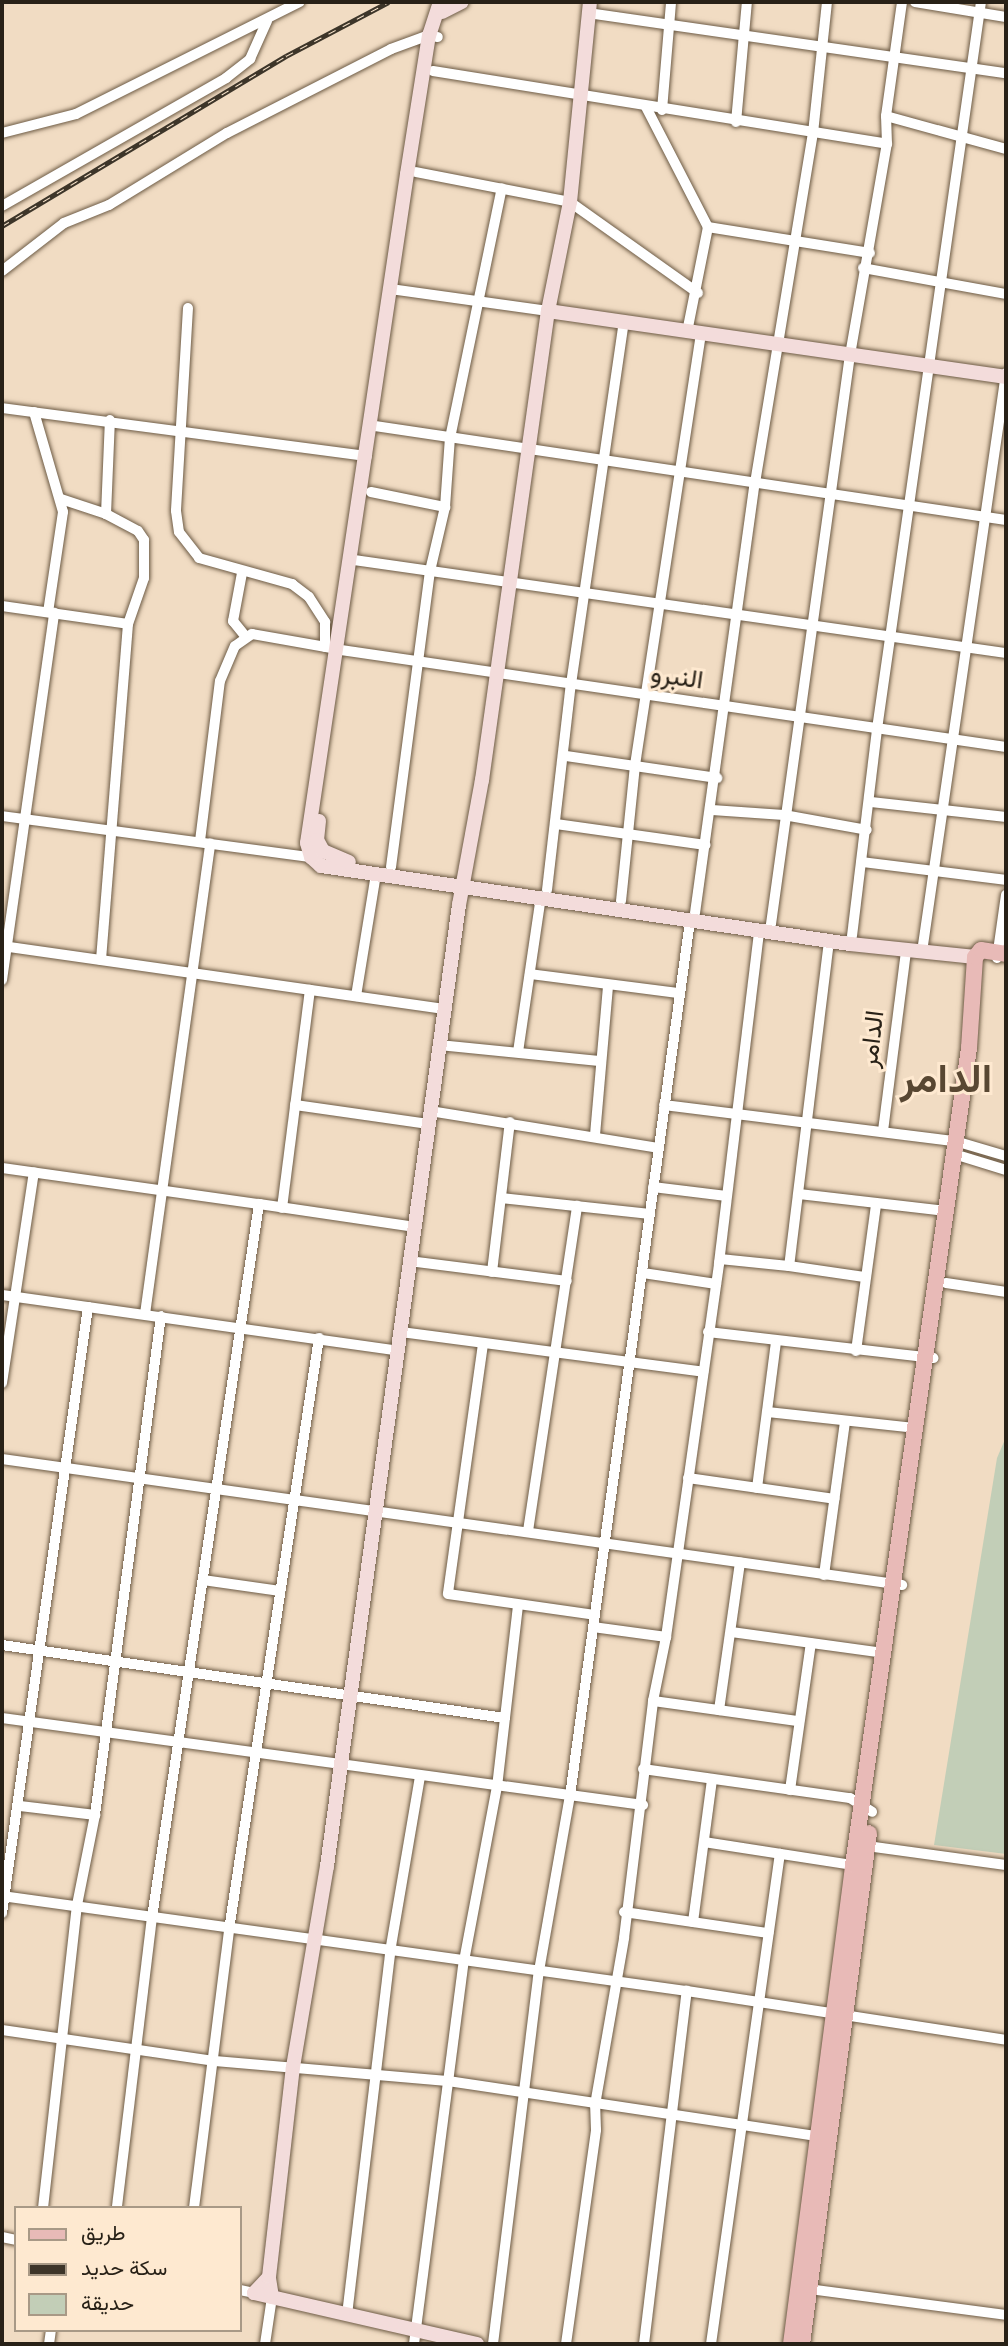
<!DOCTYPE html>
<html>
<head>
<meta charset="utf-8">
<style>
	body { margin:0 }
	#map { position:relative; width:1008px; height:2346px; overflow:hidden; background:#f1dcc3; font-family:Figtree,Vazirmatn,sans-serif }
	div>[style] { position:absolute }
	.green>* { inset:0; background:#c2ceb7 }
	.roads { filter:drop-shadow(0 0 2px #6d5b45) drop-shadow(0 0 2px #6d5b45) }
	.street>* { height:10px; margin:-5px; padding:0 5px; transform-origin:5px; border-radius:5px; background:#fff }
	.secondary>* { height:14px; margin:-7px; padding:0 7px; transform-origin:7px; border-radius:7px; background:#f3dcdb }
	.primary>* { height:16px; margin:-8px; padding:0 8px; transform-origin:8px; border-radius:8px; background:#e8bab7 }
	.rail>* { height:5px; margin-top:-2.5px; transform-origin:0; background:repeating-linear-gradient(90deg,#fee9d0 0 8px,#3d3529 0 16px); box-sizing:border-box; border-block:2px solid #3d3529 }
	span { translate:-50% -50%; white-space:nowrap; text-align:center; line-height:1.15; -webkit-text-stroke:6px #fee9d0; paint-order:stroke }
	.street-label { font-size:26px; color:#282117 }
	.town-label { font-size:40px; color:#584732; font-weight:700 }
	.frame { position:absolute; inset:0; border:4px solid #282117; pointer-events:none }
	.legend { position:absolute; left:14px; top:2206px; width:228px; height:126px; box-sizing:border-box; background:#fee9d0; border:2px solid #a89986; margin:0; padding:9px 12px; list-style:none; font-size:21px; color:#282117 }
	.legend li { display:flex; align-items:center; gap:14px; height:35px }
	.legend b { width:35px; border:2px solid #a89986 }
</style>
</head>
<body>
<div id="map">
	<div class="green">
		<div style="clip-path:polygon(1006px 1437px,1006px 1854px,934px 1845px,997px 1458px)"></div>
	</div>
	<div class="roads">
		<div class="street">
			<div style="left:915px;top:2px;width:92px;rotate:9.4deg"></div>
			<div style="left:588px;top:13px;width:422px;rotate:8.2deg"></div>
			<div style="left:433px;top:71px;width:460px;rotate:9.1deg"></div>
			<div style="left:646px;top:107px;width:135px;rotate:62.7deg"></div>
			<div style="left:708px;top:227px;width:107px;rotate:101.3deg"></div>
			<div style="left:662px;top:110px;width:108px;rotate:-85.2deg"></div>
			<div style="left:886px;top:116px;width:124px;rotate:15.4deg"></div>
			<div style="left:736px;top:122px;width:121px;rotate:-84.8deg"></div>
			<div style="left:2px;top:133px;width:76px;rotate:-14.4deg"></div>
			<div style="left:76px;top:114px;width:250px;rotate:-26.6deg"></div>
			<div style="left:416px;top:172px;width:157px;rotate:11deg"></div>
			<div style="left:570px;top:202px;width:157px;rotate:35.4deg"></div>
			<div style="left:2px;top:206px;width:258px;rotate:-29.7deg"></div>
			<div style="left:226px;top:78px;width:31px;rotate:-38deg"></div>
			<div style="left:250px;top:59px;width:42px;rotate:-65.9deg"></div>
			<div style="left:708px;top:227px;width:164px;rotate:9.1deg"></div>
			<div style="left:863px;top:268px;width:145px;rotate:10.3deg"></div>
			<div style="left:2px;top:271px;width:78px;rotate:-37.7deg"></div>
			<div style="left:64px;top:223px;width:48px;rotate:-21.8deg"></div>
			<div style="left:109px;top:205px;width:138px;rotate:-31.4deg"></div>
			<div style="left:227px;top:133px;width:184px;rotate:-27.1deg"></div>
			<div style="left:391px;top:49px;width:40px;rotate:-20.2deg"></div>
			<div style="left:429px;top:35px;width:9px;rotate:13deg"></div>
			<div style="left:390px;top:289px;width:160px;rotate:7.9deg"></div>
			<div style="left:188px;top:308px;width:203px;rotate:93.4deg"></div>
			<div style="left:176px;top:511px;width:21px;rotate:82deg"></div>
			<div style="left:179px;top:532px;width:33px;rotate:52deg"></div>
			<div style="left:199px;top:558px;width:97px;rotate:15.6deg"></div>
			<div style="left:292px;top:584px;width:21px;rotate:37deg"></div>
			<div style="left:309px;top:597px;width:30px;rotate:57deg"></div>
			<div style="left:325px;top:622px;width:25px;rotate:90deg"></div>
			<div style="left:2px;top:408px;width:368px;rotate:7.5deg"></div>
			<div style="left:34px;top:412px;width:104px;rotate:73.8deg"></div>
			<div style="left:63px;top:512px;width:101px;rotate:98.5deg"></div>
			<div style="left:375px;top:426px;width:638px;rotate:8.47deg"></div>
			<div style="left:371px;top:492px;width:76px;rotate:11.5deg"></div>
			<div style="left:61px;top:499px;width:47px;rotate:18.4deg"></div>
			<div style="left:106px;top:514px;width:36px;rotate:28deg"></div>
			<div style="left:138px;top:531px;width:11px;rotate:56deg"></div>
			<div style="left:144px;top:540px;width:38px;rotate:90deg"></div>
			<div style="left:144px;top:578px;width:49px;rotate:109.2deg"></div>
			<div style="left:106px;top:514px;width:94px;rotate:-87.6deg"></div>
			<div style="left:354px;top:560px;width:659px;rotate:8.12deg"></div>
			<div style="left:242px;top:573px;width:49px;rotate:100.6deg"></div>
			<div style="left:233px;top:621px;width:19px;rotate:51deg"></div>
			<div style="left:2px;top:606px;width:127px;rotate:8.1deg"></div>
			<div style="left:128px;top:624px;width:337px;rotate:94.6deg"></div>
			<div style="left:341px;top:650px;width:672px;rotate:8.3deg"></div>
			<div style="left:566px;top:756px;width:153px;rotate:8.3deg"></div>
			<div style="left:871px;top:802px;width:136px;rotate:6.3deg"></div>
			<div style="left:712px;top:810px;width:72px;rotate:4deg"></div>
			<div style="left:784px;top:815px;width:84px;rotate:10.2deg"></div>
			<div style="left:2px;top:816px;width:317px;rotate:7.6deg"></div>
			<div style="left:556px;top:824px;width:151px;rotate:8deg"></div>
			<div style="left:200px;top:841px;width:161px;rotate:-82.9deg"></div>
			<div style="left:220px;top:681px;width:38px;rotate:-67deg"></div>
			<div style="left:235px;top:646px;width:21px;rotate:-35deg"></div>
			<div style="left:252px;top:634px;width:80px;rotate:10deg"></div>
			<div style="left:862px;top:862px;width:145px;rotate:7.1deg"></div>
			<div style="left:391px;top:867px;width:299px;rotate:-82.5deg"></div>
			<div style="left:430px;top:571px;width:66px;rotate:-76.8deg"></div>
			<div style="left:445px;top:507px;width:69px;rotate:-85.9deg"></div>
			<div style="left:450px;top:438px;width:255px;rotate:-78.3deg"></div>
			<div style="left:547px;top:890px;width:207px;rotate:-83.4deg"></div>
			<div style="left:571px;top:684px;width:366px;rotate:-81.7deg"></div>
			<div style="left:621px;top:901px;width:137px;rotate:-84.1deg"></div>
			<div style="left:635px;top:765px;width:436px;rotate:-81.3deg"></div>
			<div style="left:695px;top:913px;width:434px;rotate:-82.1deg"></div>
			<div style="left:755px;top:483px;width:355px;rotate:-80.6deg"></div>
			<div style="left:813px;top:133px;width:132px;rotate:-83.9deg"></div>
			<div style="left:771px;top:924px;width:574px;rotate:-82.1deg"></div>
			<div style="left:850px;top:355px;width:214px;rotate:-80.1deg"></div>
			<div style="left:887px;top:144px;width:28px;rotate:-92deg"></div>
			<div style="left:886px;top:116px;width:115px;rotate:-82deg"></div>
			<div style="left:852px;top:936px;width:209px;rotate:-83.1deg"></div>
			<div style="left:877px;top:729px;width:734px;rotate:-81.86deg"></div>
			<div style="left:829px;top:941px;width:327px;rotate:97deg"></div>
			<div style="left:789px;top:1266px;width:76px;rotate:8.3deg"></div>
			<div style="left:923px;top:945px;width:578px;rotate:-81.74deg"></div>
			<div style="left:2px;top:946px;width:447px;rotate:8.1deg"></div>
			<div style="left:997px;top:958px;width:64px;rotate:-81.9deg"></div>
			<div style="left:530px;top:974px;width:150px;rotate:7.3deg"></div>
			<div style="left:2px;top:980px;width:371px;rotate:-81.9deg"></div>
			<div style="left:356px;top:996px;width:124px;rotate:-80.7deg"></div>
			<div style="left:439px;top:1045px;width:161px;rotate:5.7deg"></div>
			<div style="left:518px;top:1052px;width:157px;rotate:-81.6deg"></div>
			<div style="left:295px;top:1105px;width:135px;rotate:8.1deg"></div>
			<div style="left:664px;top:1105px;width:293px;rotate:7.1deg"></div>
			<div style="left:955px;top:1141px;width:53px;rotate:16.4deg"></div>
			<div style="left:430px;top:1111px;width:231px;rotate:9.2deg"></div>
			<div style="left:883px;top:1131px;width:180px;rotate:-82.7deg"></div>
			<div style="left:595px;top:1135px;width:150px;rotate:-85deg"></div>
			<div style="left:954px;top:1154px;width:54px;rotate:17.1deg"></div>
			<div style="left:2px;top:1168px;width:260px;rotate:8deg"></div>
			<div style="left:259px;top:1204px;width:721px;rotate:98.53deg"></div>
			<div style="left:152px;top:1917px;width:293px;rotate:96.9deg"></div>
			<div style="left:653px;top:1187px;width:74px;rotate:7deg"></div>
			<div style="left:799px;top:1194px;width:148px;rotate:6.6deg"></div>
			<div style="left:501px;top:1198px;width:150px;rotate:6.1deg"></div>
			<div style="left:259px;top:1204px;width:158px;rotate:8.4deg"></div>
			<div style="left:282px;top:1208px;width:220px;rotate:-82.7deg"></div>
			<div style="left:720px;top:1259px;width:69px;rotate:5.8deg"></div>
			<div style="left:409px;top:1261px;width:159px;rotate:7.2deg"></div>
			<div style="left:492px;top:1272px;width:151px;rotate:-83.2deg"></div>
			<div style="left:643px;top:1273px;width:74px;rotate:8.6deg"></div>
			<div style="left:946px;top:1283px;width:61px;rotate:8.5deg"></div>
			<div style="left:2px;top:1295px;width:400px;rotate:8deg"></div>
			<div style="left:145px;top:1314px;width:475px;rotate:-82.1deg"></div>
			<div style="left:401px;top:1332px;width:305px;rotate:7.5deg"></div>
			<div style="left:708px;top:1332px;width:227px;rotate:6.6deg"></div>
			<div style="left:483px;top:1344px;width:252px;rotate:98deg"></div>
			<div style="left:448px;top:1594px;width:148px;rotate:8.1deg"></div>
			<div style="left:856px;top:1351px;width:147px;rotate:-82.2deg"></div>
			<div style="left:2px;top:1383px;width:213px;rotate:-81.4deg"></div>
			<div style="left:768px;top:1412px;width:149px;rotate:6.2deg"></div>
			<div style="left:2px;top:1459px;width:909px;rotate:7.97deg"></div>
			<div style="left:688px;top:1478px;width:148px;rotate:8.1deg"></div>
			<div style="left:757px;top:1488px;width:148px;rotate:-82.6deg"></div>
			<div style="left:528px;top:1531px;width:329px;rotate:-81.4deg"></div>
			<div style="left:824px;top:1575px;width:154px;rotate:-82.2deg"></div>
			<div style="left:203px;top:1580px;width:78px;rotate:8.1deg"></div>
			<div style="left:593px;top:1627px;width:74px;rotate:7.8deg"></div>
			<div style="left:731px;top:1632px;width:154px;rotate:7.8deg"></div>
			<div style="left:2px;top:1645px;width:508px;rotate:8.26deg"></div>
			<div style="left:653px;top:1701px;width:146px;rotate:7.9deg"></div>
			<div style="left:719px;top:1710px;width:149px;rotate:-81.9deg"></div>
			<div style="left:2px;top:1718px;width:647px;rotate:7.73deg"></div>
			<div style="left:643px;top:1769px;width:209px;rotate:8deg"></div>
			<div style="left:850px;top:1798px;width:26px;rotate:32deg"></div>
			<div style="left:790px;top:1790px;width:148px;rotate:-81.9deg"></div>
			<div style="left:20px;top:1806px;width:76px;rotate:6.8deg"></div>
			<div style="left:704px;top:1842px;width:151px;rotate:8.8deg"></div>
			<div style="left:867px;top:1846px;width:140px;rotate:7.8deg"></div>
			<div style="left:2px;top:1896px;width:692px;rotate:7.9deg"></div>
			<div style="left:687px;top:1991px;width:323px;rotate:8.7deg"></div>
			<div style="left:624px;top:1912px;width:146px;rotate:8.3deg"></div>
			<div style="left:2px;top:1913px;width:612px;rotate:-81.92deg"></div>
			<div style="left:693px;top:1922px;width:143px;rotate:-82.4deg"></div>
			<div style="left:2px;top:2030px;width:214px;rotate:8.3deg"></div>
			<div style="left:214px;top:2061px;width:235px;rotate:4.9deg"></div>
			<div style="left:448px;top:2081px;width:373px;rotate:8.5deg"></div>
			<div style="left:43px;top:2208px;width:305px;rotate:-83.6deg"></div>
			<div style="left:77px;top:1905px;width:92px;rotate:-78.7deg"></div>
			<div style="left:95px;top:1815px;width:503px;rotate:-82.47deg"></div>
			<div style="left:194px;top:2208px;width:280px;rotate:-82.8deg"></div>
			<div style="left:229px;top:1930px;width:599px;rotate:-81.36deg"></div>
			<div style="left:2px;top:2237px;width:14px;rotate:12deg"></div>
			<div style="left:809px;top:2289px;width:199px;rotate:7.5deg"></div>
			<div style="left:240px;top:2290px;width:14px;rotate:12deg"></div>
			<div style="left:347px;top:2315px;width:366px;rotate:-83.2deg"></div>
			<div style="left:390px;top:1952px;width:178px;rotate:-80.3deg"></div>
			<div style="left:49px;top:2344px;width:14px;rotate:-82deg"></div>
			<div style="left:265px;top:2344px;width:48px;rotate:-81.5deg"></div>
			<div style="left:414px;top:2344px;width:386px;rotate:-82.6deg"></div>
			<div style="left:464px;top:1961px;width:177px;rotate:-79.3deg"></div>
			<div style="left:497px;top:1787px;width:183px;rotate:-83.4deg"></div>
			<div style="left:493px;top:2344px;width:376px;rotate:-83deg"></div>
			<div style="left:539px;top:1971px;width:178px;rotate:-80deg"></div>
			<div style="left:570px;top:1796px;width:883px;rotate:-82.19deg"></div>
			<div style="left:566px;top:2344px;width:216px;rotate:-82deg"></div>
			<div style="left:596px;top:2130px;width:25px;rotate:-92deg"></div>
			<div style="left:595px;top:2105px;width:169px;rotate:-80.1deg"></div>
			<div style="left:624px;top:1938px;width:239px;rotate:-83deg"></div>
			<div style="left:653px;top:1701px;width:65px;rotate:-78.5deg"></div>
			<div style="left:666px;top:1637px;width:378px;rotate:-81.9deg"></div>
			<div style="left:719px;top:1263px;width:334px;rotate:-83.1deg"></div>
			<div style="left:644px;top:2344px;width:356px;rotate:-83.1deg"></div>
			<div style="left:711px;top:2344px;width:495px;rotate:-82deg"></div>
		</div>
		<div class="secondary">
			<div style="left:440px;top:2px;width:35px;rotate:108deg"></div>
			<div style="left:429px;top:35px;width:141px;rotate:99deg"></div>
			<div style="left:407px;top:174px;width:676px;rotate:98.5deg"></div>
			<div style="left:307px;top:843px;width:15px;rotate:74deg"></div>
			<div style="left:311px;top:857px;width:13px;rotate:42deg"></div>
			<div style="left:321px;top:866px;width:535px;rotate:8.39deg"></div>
			<div style="left:850px;top:944px;width:126px;rotate:5.9deg"></div>
			<div style="left:442px;top:12px;width:22px;rotate:-27deg"></div>
			<div style="left:548px;top:311px;width:463px;rotate:8.2deg"></div>
			<div style="left:319px;top:821px;width:19px;rotate:96deg"></div>
			<div style="left:317px;top:840px;width:13px;rotate:61deg"></div>
			<div style="left:323px;top:851px;width:28px;rotate:23deg"></div>
			<div style="left:269px;top:2277px;width:22px;rotate:133deg"></div>
			<div style="left:254px;top:2293px;width:229px;rotate:12.9deg"></div>
			<div style="left:272px;top:2297px;width:20px;rotate:-99deg"></div>
			<div style="left:269px;top:2277px;width:211px;rotate:-83.5deg"></div>
			<div style="left:293px;top:2067px;width:204px;rotate:-80.4deg"></div>
			<div style="left:327px;top:1866px;width:970px;rotate:-82.18deg"></div>
			<div style="left:459px;top:905px;width:127px;rotate:-79.6deg"></div>
			<div style="left:482px;top:780px;width:474px;rotate:-82deg"></div>
			<div style="left:548px;top:311px;width:111px;rotate:-78.6deg"></div>
			<div style="left:570px;top:202px;width:201px;rotate:-84.3deg"></div>
		</div>
		<div class="primary">
			<div style="left:791px;top:2344px;width:483px;rotate:-82.6deg"></div>
			<div style="left:853px;top:1865px;width:825px;rotate:-81.92deg"></div>
			<div style="left:969px;top:1048px;width:91px;rotate:-86.2deg"></div>
			<div style="left:975px;top:957px;width:9px;rotate:-49deg"></div>
			<div style="left:981px;top:950px;width:25px;rotate:9deg"></div>
			<div style="left:802px;top:2344px;width:515px;rotate:-82.53deg"></div>
		</div>
	</div>
	<div class="rail">
		<div style="left:2px;top:226px;width:331px;rotate:-30.9deg"></div>
		<div style="left:286px;top:56px;width:116px;rotate:-27.7deg"></div>
	</div>
	<div class="street-label">
		<span style="left:677px;top:677px;rotate:8deg">النبرو</span>
		<span style="left:872px;top:1039px;rotate:-83deg">الدامر</span>
	</div>
	<div class="town-label">
		<span style="left:946px;top:1078px">الدامر</span>
	</div>
	<div class="frame"></div>
	<ul class="legend">
	<li><b style="height:9px;background:#e8bab7"></b>طريق</li>
	<li><b style="height:9px;background:#3d3529"></b>سكة حديد</li>
	<li><b style="height:19px;background:#c2ceb7"></b>حديقة</li>
	</ul>
</div>
</body>
</html>
